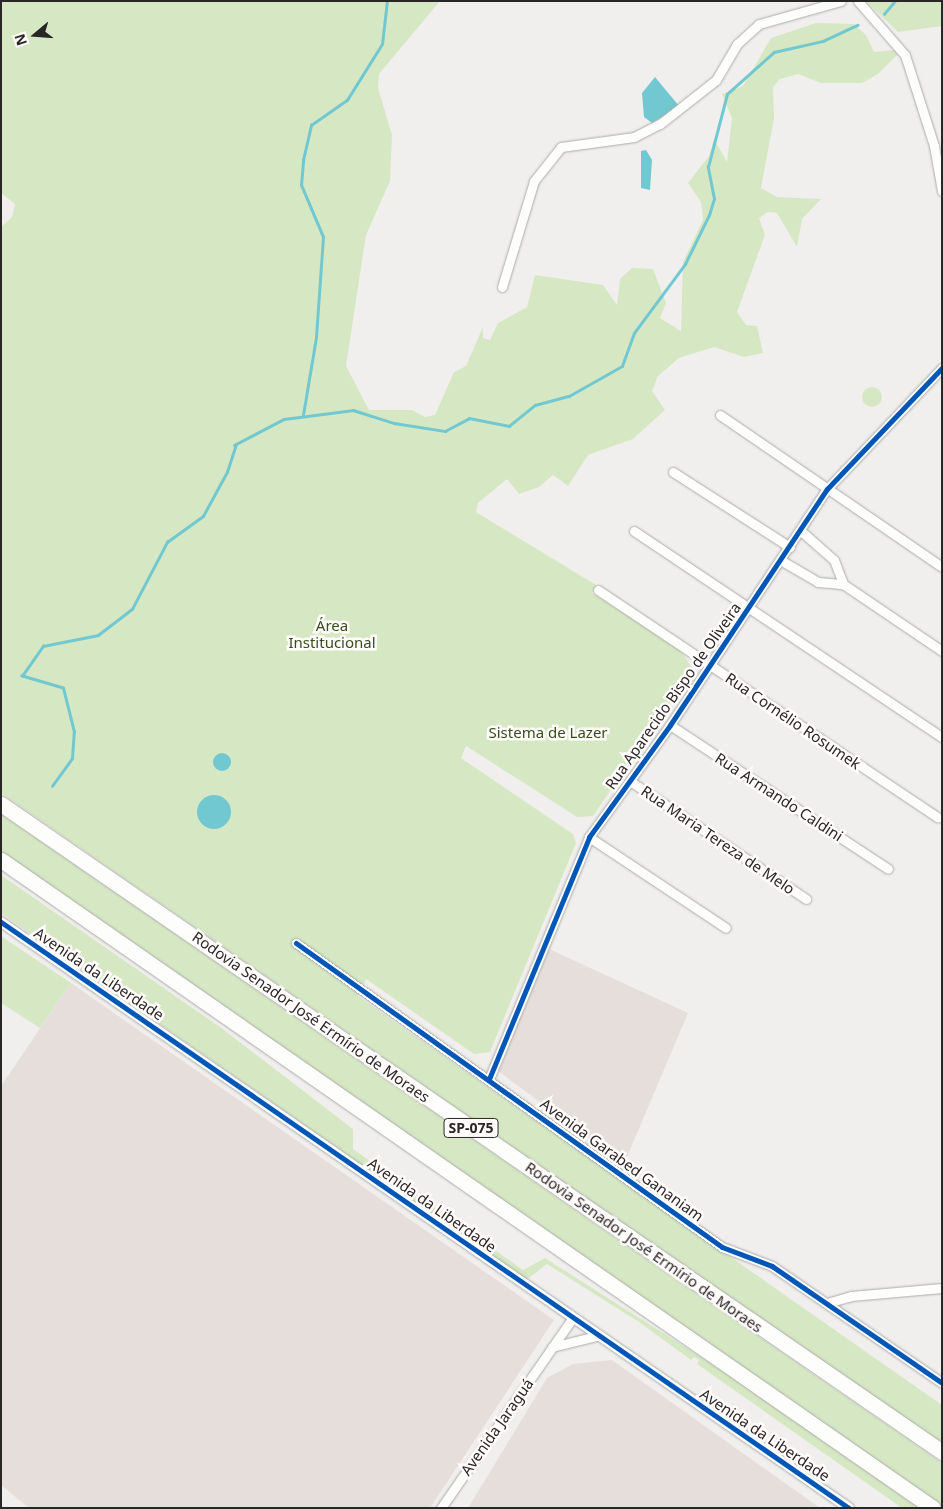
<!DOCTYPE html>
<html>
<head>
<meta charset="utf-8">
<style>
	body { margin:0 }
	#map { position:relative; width:943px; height:1509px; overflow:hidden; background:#f1efee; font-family:"Noto Sans",sans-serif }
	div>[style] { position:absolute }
	.built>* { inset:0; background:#e5dedb }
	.green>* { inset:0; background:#d6e8c3 }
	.round { border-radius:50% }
	.water>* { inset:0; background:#72c8d0 }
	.stream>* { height:2.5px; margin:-1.25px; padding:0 1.25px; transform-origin:1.25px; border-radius:1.25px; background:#72c8d0 }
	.roads { filter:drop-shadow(0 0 1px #acabaa) drop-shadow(0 0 1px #acabaa) }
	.minor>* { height:9px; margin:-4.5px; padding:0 4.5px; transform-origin:4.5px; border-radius:4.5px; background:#fdfdfc }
	.tertiary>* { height:10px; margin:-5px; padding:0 5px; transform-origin:5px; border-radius:5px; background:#fdfdfc }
	.motorway>* { height:15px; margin:-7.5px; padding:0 7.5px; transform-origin:7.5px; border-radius:7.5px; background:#fdfdfc }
	.cycleway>* { height:5px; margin:-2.5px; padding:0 2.5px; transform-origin:2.5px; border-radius:2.5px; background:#0057b8 }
	span { translate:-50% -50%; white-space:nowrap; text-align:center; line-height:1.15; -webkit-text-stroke:5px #fffcfb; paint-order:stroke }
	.shield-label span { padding:1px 4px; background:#fffcfb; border:1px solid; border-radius:4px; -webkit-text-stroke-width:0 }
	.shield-label { font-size:14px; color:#282726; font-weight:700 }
	.park-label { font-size:15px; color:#364e1b }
	.street-label { font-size:15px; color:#282726 }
	.frame { position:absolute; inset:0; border:2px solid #282726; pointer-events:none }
	.north { position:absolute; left:10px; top:10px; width:50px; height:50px; -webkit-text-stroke:4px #fffcfb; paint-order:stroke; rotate:252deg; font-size:14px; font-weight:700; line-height:20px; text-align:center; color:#282726 }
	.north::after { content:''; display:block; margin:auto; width:18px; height:22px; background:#282726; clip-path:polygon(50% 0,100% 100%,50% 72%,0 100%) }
</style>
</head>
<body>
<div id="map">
	<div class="built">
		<div style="clip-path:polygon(549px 949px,688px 1013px,624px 1164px,498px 1071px)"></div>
		<div style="clip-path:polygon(71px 983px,554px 1320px,430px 1508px,29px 1508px,1px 1485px,1px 1086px)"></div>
		<div style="clip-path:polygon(612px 1360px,820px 1508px,468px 1508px,547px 1378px,573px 1364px)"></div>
	</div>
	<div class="green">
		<div style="clip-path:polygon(1px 1px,440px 1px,379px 74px,378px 88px,392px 135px,390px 181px,366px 235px,346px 366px,369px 410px,412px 410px,425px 417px,435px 415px,454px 372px,466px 366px,483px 327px,483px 338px,490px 340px,498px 323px,527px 307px,535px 275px,603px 285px,617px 305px,620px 279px,632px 268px,653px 269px,666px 303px,660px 318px,681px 331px,683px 262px,703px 220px,701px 202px,688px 183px,709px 156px,714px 139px,727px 162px,732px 118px,722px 94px,743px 86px,771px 38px,816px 23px,854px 24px,866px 35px,874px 52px,895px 50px,897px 55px,878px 74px,862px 83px,821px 83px,798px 74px,780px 79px,773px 87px,774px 118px,761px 188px,777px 197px,821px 199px,802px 219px,797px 247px,777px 213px,768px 212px,759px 218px,765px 235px,737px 312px,746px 325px,757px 326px,763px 353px,744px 357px,714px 347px,679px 358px,658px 376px,652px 391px,665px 410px,633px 439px,588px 455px,568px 486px,553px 475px,539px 487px,519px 494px,507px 479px,478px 503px,476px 512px,596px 585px,592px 593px,680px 649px,693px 670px,593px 816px,577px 817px,466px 746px,461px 758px,573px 834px,576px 843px,490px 1052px,474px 1054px,366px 979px,358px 996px,942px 1405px,942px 1444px,1px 793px,1px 227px,12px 217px,15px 204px,1px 193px)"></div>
		<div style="clip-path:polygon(866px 1px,942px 1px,942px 26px,898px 32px)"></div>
		<div class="round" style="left:862px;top:387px;width:20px;height:20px"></div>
		<div style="clip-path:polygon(1px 814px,942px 1463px,942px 1506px,1px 854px)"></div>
		<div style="clip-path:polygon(1px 875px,220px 1027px,353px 1129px,353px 1149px,523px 1270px,545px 1258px,729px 1375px,919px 1508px,902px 1508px,697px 1364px,699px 1360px,694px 1357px,691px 1360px,639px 1322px,547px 1264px,526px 1280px,1px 913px)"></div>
		<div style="clip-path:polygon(1px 936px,71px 983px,40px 1028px,1px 1003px)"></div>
	</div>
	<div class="water">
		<div style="clip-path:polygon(655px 77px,679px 106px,652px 123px,644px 117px,642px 93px)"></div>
		<div style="clip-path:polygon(646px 150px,652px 160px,650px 190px,641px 188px,641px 151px)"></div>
		<div class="round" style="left:213px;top:753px;width:18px;height:18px"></div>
		<div class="round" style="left:197px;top:795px;width:34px;height:34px"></div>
	</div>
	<div class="stream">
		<div style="left:884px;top:14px;width:17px;rotate:-50deg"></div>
		<div style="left:303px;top:415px;width:79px;rotate:-80.5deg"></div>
		<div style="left:316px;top:337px;width:100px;rotate:-86deg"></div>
		<div style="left:323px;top:237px;width:56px;rotate:-112.9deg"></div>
		<div style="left:301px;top:185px;width:25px;rotate:-85deg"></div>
		<div style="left:303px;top:160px;width:36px;rotate:-77deg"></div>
		<div style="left:311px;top:125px;width:44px;rotate:-34.8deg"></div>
		<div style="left:347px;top:100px;width:66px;rotate:-58deg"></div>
		<div style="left:382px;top:44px;width:43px;rotate:-83.4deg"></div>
		<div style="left:234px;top:445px;width:56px;rotate:-27.5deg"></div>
		<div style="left:284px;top:419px;width:70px;rotate:-7.4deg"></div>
		<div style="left:353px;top:410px;width:43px;rotate:17.6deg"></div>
		<div style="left:394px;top:423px;width:52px;rotate:8.9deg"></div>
		<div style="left:445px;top:431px;width:27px;rotate:-28deg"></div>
		<div style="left:469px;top:418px;width:41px;rotate:11.3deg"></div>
		<div style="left:509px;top:426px;width:33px;rotate:-39deg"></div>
		<div style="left:535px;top:405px;width:35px;rotate:-15deg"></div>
		<div style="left:569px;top:396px;width:61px;rotate:-29.5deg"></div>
		<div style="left:622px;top:366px;width:35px;rotate:-70deg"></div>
		<div style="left:634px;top:333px;width:86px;rotate:-53.5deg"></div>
		<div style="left:685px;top:264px;width:55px;rotate:-63.9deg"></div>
		<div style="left:709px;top:215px;width:17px;rotate:-73deg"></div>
		<div style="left:714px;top:199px;width:33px;rotate:-101deg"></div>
		<div style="left:708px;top:167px;width:75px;rotate:-75.4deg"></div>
		<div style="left:727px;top:94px;width:63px;rotate:-41.8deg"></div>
		<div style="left:774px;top:52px;width:50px;rotate:-12.7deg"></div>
		<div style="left:823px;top:41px;width:38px;rotate:-25deg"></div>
		<div style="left:52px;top:786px;width:34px;rotate:-54deg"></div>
		<div style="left:72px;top:758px;width:26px;rotate:-86deg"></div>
		<div style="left:74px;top:732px;width:45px;rotate:-104deg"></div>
		<div style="left:63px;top:688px;width:43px;rotate:-163.7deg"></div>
		<div style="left:22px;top:676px;width:37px;rotate:-55deg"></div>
		<div style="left:43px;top:646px;width:56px;rotate:-11.3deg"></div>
		<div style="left:98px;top:635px;width:43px;rotate:-37.4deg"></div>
		<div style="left:132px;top:609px;width:76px;rotate:-62.4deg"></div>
		<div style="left:167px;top:542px;width:44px;rotate:-35.8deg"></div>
		<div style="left:203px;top:516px;width:50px;rotate:-61.4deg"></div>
		<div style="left:227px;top:472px;width:29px;rotate:-72deg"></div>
	</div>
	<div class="roads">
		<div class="minor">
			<div style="left:858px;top:1px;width:72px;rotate:49deg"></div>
			<div style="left:905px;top:55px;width:96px;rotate:72.3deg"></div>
			<div style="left:934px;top:146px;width:46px;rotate:79.9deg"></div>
			<div style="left:502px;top:287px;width:111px;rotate:-73.2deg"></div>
			<div style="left:534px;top:181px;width:43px;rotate:-51.5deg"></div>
			<div style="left:561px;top:147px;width:74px;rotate:-7.8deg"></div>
			<div style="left:634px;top:137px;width:29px;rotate:-27deg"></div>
			<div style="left:660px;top:124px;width:71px;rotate:-38.2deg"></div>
			<div style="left:716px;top:80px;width:42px;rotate:-59.7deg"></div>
			<div style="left:737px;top:44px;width:30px;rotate:-42deg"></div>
			<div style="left:759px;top:24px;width:85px;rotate:-15.7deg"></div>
			<div style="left:720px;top:415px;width:269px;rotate:34.4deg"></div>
			<div style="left:673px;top:472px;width:139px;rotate:32.7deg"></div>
			<div style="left:634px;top:531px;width:371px;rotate:33.8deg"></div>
			<div style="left:801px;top:531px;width:44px;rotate:41.3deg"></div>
			<div style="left:834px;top:560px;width:26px;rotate:69deg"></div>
			<div style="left:782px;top:561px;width:42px;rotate:30.3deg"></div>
			<div style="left:818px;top:582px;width:25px;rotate:5deg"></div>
			<div style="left:843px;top:584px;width:120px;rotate:34.1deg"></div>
			<div style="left:598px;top:590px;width:409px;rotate:33.8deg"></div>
			<div style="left:670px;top:725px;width:261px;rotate:33.4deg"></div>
			<div style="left:630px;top:781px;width:212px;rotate:33.8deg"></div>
			<div style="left:589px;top:837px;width:164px;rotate:33.6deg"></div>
			<div style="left:296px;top:943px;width:523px;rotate:35.51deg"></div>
			<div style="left:722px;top:1247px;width:53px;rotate:20.8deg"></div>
			<div style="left:772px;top:1266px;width:206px;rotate:34.5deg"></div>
			<div style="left:489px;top:1079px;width:262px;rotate:-67.5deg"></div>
			<div style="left:589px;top:837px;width:138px;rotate:-54.1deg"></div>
			<div style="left:670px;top:725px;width:283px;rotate:-56.4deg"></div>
			<div style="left:827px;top:489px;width:167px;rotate:-46.5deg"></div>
			<div style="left:827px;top:1303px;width:25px;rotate:-16deg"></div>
			<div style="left:851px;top:1296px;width:91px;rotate:-5deg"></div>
			<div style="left:552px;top:1347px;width:45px;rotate:-14deg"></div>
			<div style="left:441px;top:1508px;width:229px;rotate:-55.3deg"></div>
		</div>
		<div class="tertiary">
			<div style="left:1px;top:922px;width:1031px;rotate:34.65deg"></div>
		</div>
		<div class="motorway">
			<div style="left:1px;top:804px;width:1143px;rotate:34.55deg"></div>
			<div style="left:1px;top:860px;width:1135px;rotate:34.81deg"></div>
		</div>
	</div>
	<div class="cycleway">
		<div style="left:1px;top:922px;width:1031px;rotate:34.65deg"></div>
		<div style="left:296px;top:943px;width:523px;rotate:35.51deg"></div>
		<div style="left:722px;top:1247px;width:53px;rotate:20.8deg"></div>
		<div style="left:772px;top:1266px;width:206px;rotate:34.5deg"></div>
		<div style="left:489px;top:1079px;width:262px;rotate:-67.5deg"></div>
		<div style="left:589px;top:837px;width:138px;rotate:-54.1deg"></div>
		<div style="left:670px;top:725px;width:283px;rotate:-56.4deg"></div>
		<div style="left:827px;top:489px;width:167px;rotate:-46.5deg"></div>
	</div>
	<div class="shield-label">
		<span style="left:471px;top:1128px">SP-075</span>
	</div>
	<div class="park-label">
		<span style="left:332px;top:634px">Área<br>Institucional</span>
		<span style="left:548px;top:733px">Sistema de Lazer</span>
	</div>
	<div class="street-label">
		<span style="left:673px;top:696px;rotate:-55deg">Rua Aparecido Bispo de Oliveira</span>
		<span style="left:793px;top:721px;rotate:34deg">Rua Cornélio Rosumek</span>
		<span style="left:779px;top:797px;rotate:33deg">Rua Armando Caldini</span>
		<span style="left:718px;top:840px;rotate:34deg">Rua Maria Tereza de Melo</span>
		<span style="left:99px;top:974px;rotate:34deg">Avenida da Liberdade</span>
		<span style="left:311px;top:1017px;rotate:35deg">Rodovia Senador José Ermírio de Moraes</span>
		<span style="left:622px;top:1160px;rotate:36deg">Avenida Garabed Gananiam</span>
		<span style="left:432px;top:1205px;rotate:35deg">Avenida da Liberdade</span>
		<span style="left:644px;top:1247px;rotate:35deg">Rodovia Senador José Ermírio de Moraes</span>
		<span style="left:497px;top:1427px;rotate:-55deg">Avenida Jaraguá</span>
		<span style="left:765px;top:1435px;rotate:34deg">Avenida da Liberdade</span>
	</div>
	<div class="frame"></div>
	<div class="north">N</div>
</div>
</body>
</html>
